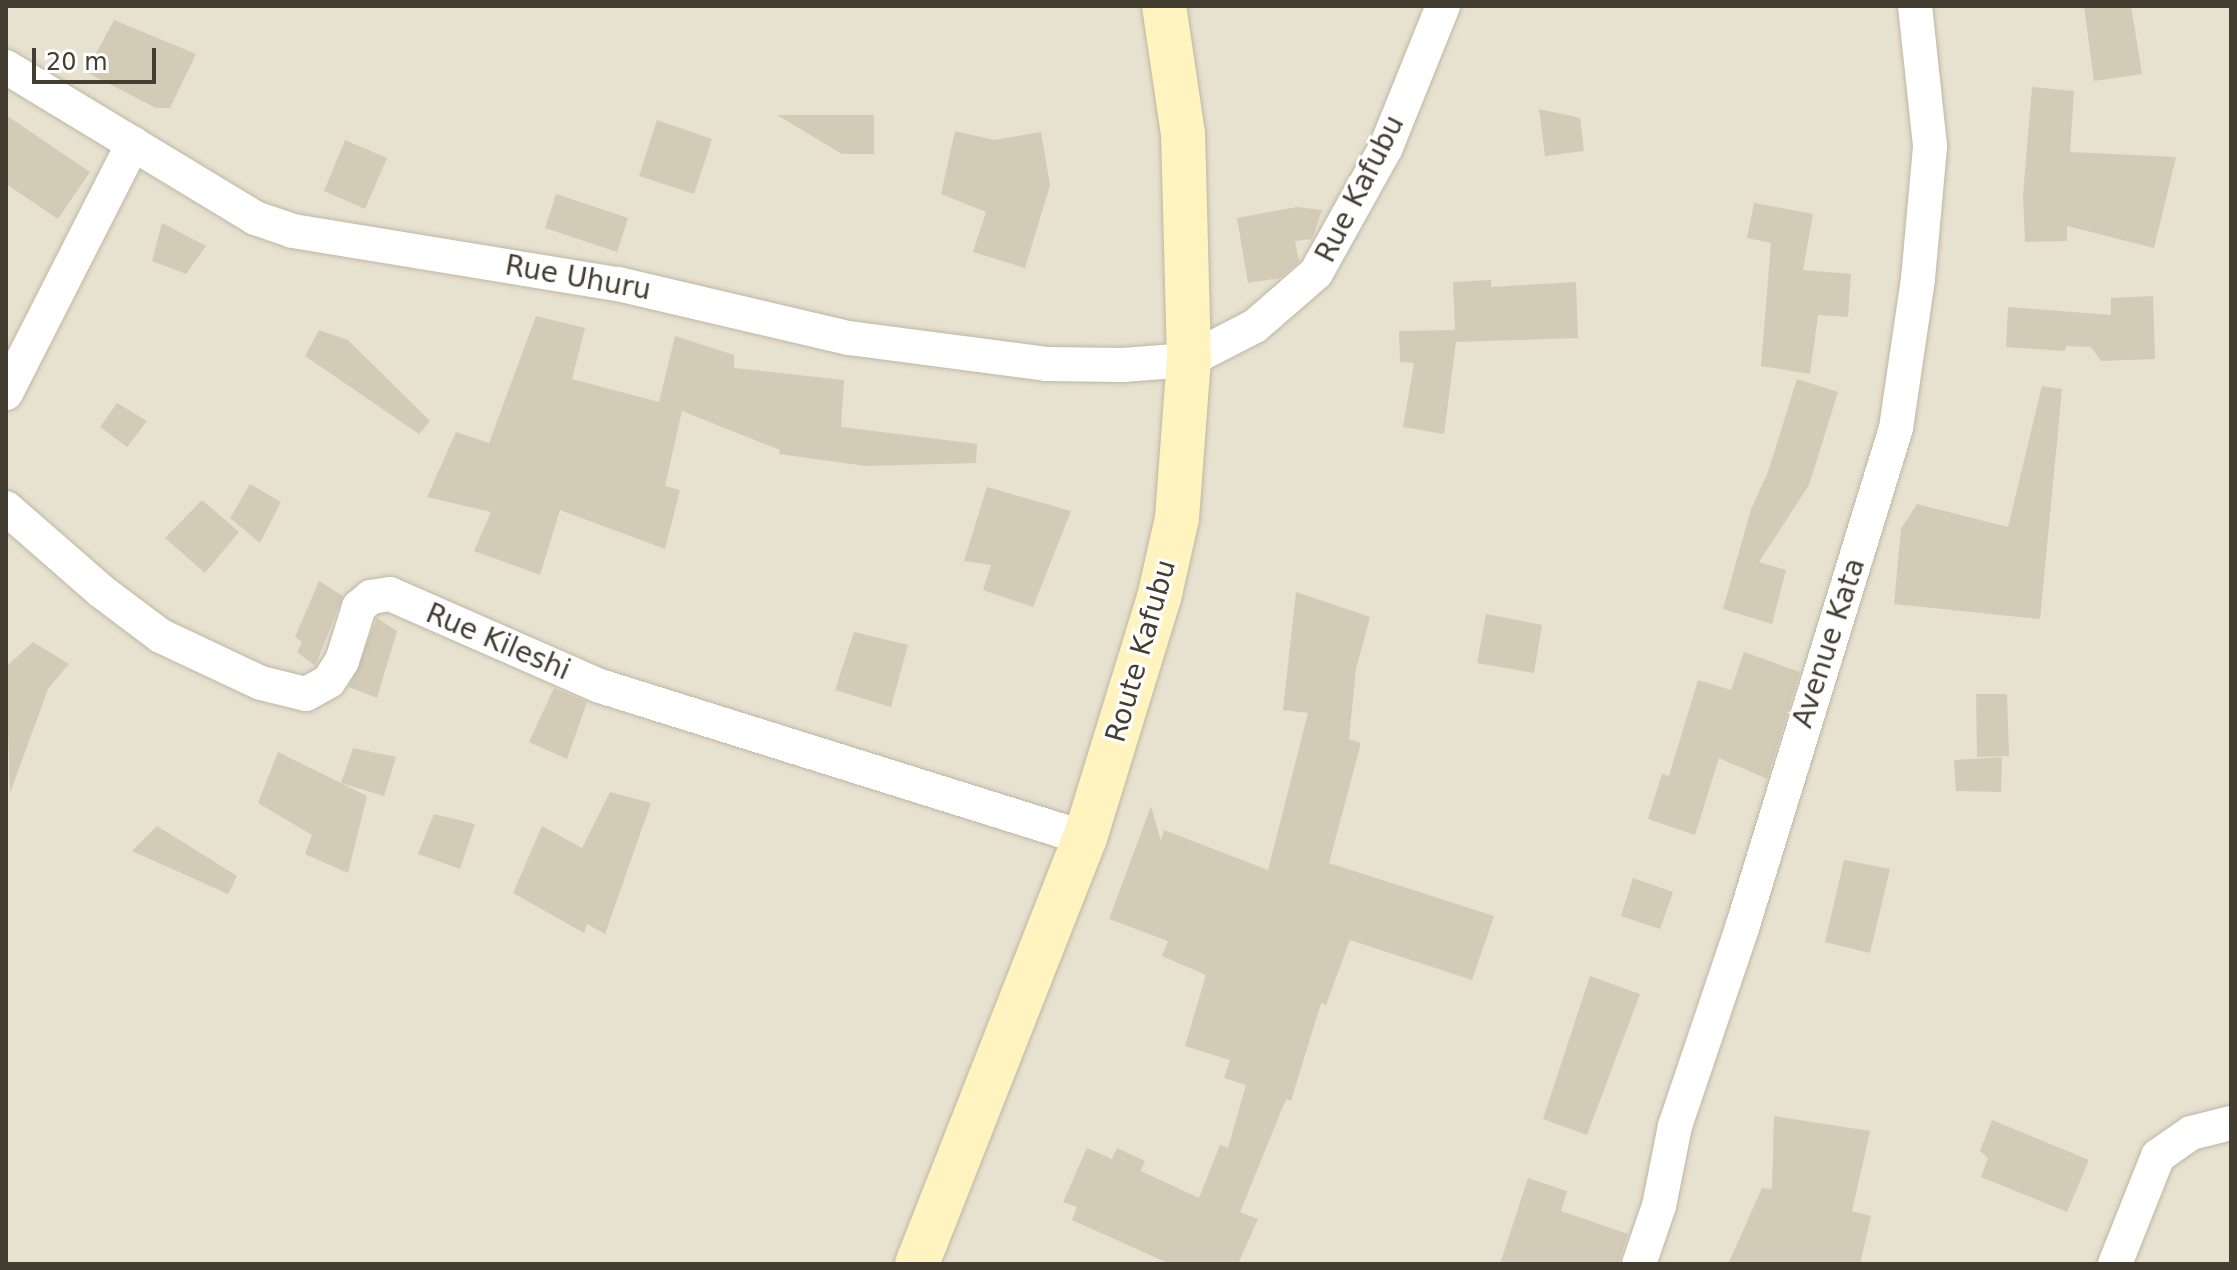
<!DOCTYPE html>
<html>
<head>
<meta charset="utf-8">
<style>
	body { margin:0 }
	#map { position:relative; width:2237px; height:1270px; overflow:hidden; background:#f2efe2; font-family:"DejaVu Sans",sans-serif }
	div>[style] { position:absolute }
	.residential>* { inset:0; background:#e7e1cf }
	.building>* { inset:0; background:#d4cbb6 }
	.roads { filter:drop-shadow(0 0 2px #beb7a4) drop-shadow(0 0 2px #beb7a4) }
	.street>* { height:34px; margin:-17px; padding:0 17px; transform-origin:17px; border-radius:17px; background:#fff }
	.secondary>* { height:44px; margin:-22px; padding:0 22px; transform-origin:22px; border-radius:22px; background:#fff4bf }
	span { translate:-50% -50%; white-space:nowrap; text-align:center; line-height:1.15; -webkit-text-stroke:6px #fff; paint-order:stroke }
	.street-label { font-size:28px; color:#443e32 }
	.frame { position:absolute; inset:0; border:8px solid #443e32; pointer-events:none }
	.scale { position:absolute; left:32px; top:48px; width:124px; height:36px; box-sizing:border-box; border:4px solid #443e32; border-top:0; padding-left:10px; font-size:24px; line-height:28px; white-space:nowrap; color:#443e32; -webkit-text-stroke:6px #fff; paint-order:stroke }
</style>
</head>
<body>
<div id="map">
	<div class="residential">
		<div style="clip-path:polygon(6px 6px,2231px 6px,2231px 1264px,6px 1264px)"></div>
	</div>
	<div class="building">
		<div style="clip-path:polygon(2084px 6px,2131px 6px,2142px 74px,2094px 81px)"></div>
		<div style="clip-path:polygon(114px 20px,196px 54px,170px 108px,156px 108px,86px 72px)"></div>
		<div style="clip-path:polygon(2032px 87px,2074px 91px,2070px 152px,2176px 157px,2154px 248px,2067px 226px,2067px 241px,2025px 242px,2023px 195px)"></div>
		<div style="clip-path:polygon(1539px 109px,1580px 118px,1584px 151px,1545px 156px)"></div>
		<div style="clip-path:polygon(6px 115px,90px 172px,58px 219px,6px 184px)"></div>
		<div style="clip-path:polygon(777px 115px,874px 115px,874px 154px,842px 154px)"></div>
		<div style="clip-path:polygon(657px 120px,712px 139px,694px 194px,639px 176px)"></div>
		<div style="clip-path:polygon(955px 131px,994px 140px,1041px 132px,1050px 185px,1025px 268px,973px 252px,986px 212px,941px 194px)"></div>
		<div style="clip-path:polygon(345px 140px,387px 158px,365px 209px,324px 191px)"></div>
		<div style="clip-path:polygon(556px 194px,628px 218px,617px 252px,545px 228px)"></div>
		<div style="clip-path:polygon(1754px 203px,1813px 214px,1803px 270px,1851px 274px,1848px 317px,1818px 315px,1810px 374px,1761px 366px,1771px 243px,1747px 238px)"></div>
		<div style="clip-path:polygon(1297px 207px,1322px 210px,1312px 239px,1295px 241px,1299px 262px,1280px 278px,1248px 283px,1237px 218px)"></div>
		<div style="clip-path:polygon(162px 223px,206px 246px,186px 274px,152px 261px)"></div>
		<div style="clip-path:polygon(1491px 280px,1491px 287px,1576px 282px,1578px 338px,1456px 342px,1444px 434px,1403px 427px,1414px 363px,1400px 362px,1399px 331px,1455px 330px,1453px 282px)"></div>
		<div style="clip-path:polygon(2153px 296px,2155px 359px,2101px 361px,2091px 347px,2066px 346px,2065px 351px,2006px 347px,2008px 307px,2111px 315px,2111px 298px)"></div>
		<div style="clip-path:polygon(536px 316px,585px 328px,572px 379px,659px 402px,675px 336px,734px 355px,734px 368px,844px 380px,841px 427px,977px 444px,976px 463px,866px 466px,779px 454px,780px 450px,682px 411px,665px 486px,680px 490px,665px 549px,560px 510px,540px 575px,474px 551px,491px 512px,427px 497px,456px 432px,489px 443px)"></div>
		<div style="clip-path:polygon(319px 330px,348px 340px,430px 421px,419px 434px,305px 356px)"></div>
		<div style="clip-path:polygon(1797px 379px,1838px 392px,1809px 485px,1759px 562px,1786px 570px,1772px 624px,1723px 609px,1751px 509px,1768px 472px)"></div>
		<div style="clip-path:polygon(2042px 386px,2062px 389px,2040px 619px,1894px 604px,1901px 529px,1917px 504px,2008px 527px)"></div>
		<div style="clip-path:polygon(117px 403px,147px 421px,127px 447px,100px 427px)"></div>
		<div style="clip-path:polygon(250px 484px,281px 502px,260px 543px,230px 518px)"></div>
		<div style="clip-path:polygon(987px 487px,1071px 511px,1033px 607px,983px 590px,991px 565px,964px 561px)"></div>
		<div style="clip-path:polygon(202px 500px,239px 532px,205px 573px,165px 538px)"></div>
		<div style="clip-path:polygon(319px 581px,343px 596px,315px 666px,297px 652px,302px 642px,295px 637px)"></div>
		<div style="clip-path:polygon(1296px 592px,1370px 617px,1356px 669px,1349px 739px,1361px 743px,1329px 863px,1494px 916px,1472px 980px,1350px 940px,1326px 1005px,1321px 1003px,1291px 1101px,1286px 1099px,1240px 1212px,1258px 1219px,1238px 1264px,1170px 1264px,1072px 1220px,1077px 1207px,1063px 1202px,1087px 1148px,1112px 1159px,1117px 1148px,1145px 1161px,1141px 1171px,1199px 1198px,1220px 1145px,1228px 1148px,1246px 1085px,1224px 1078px,1230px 1060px,1185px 1046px,1206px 975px,1162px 956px,1168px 941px,1109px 919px,1151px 806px,1161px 841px,1164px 830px,1268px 870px,1308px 713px,1283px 710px)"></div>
		<div style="clip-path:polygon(1486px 614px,1542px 625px,1534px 673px,1477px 663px)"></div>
		<div style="clip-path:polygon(377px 618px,397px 631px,377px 698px,349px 687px)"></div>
		<div style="clip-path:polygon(854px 632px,908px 645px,891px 707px,835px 690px)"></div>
		<div style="clip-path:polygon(33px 642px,69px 664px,48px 689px,10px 793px,6px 667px)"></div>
		<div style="clip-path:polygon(1744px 652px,1800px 672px,1767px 779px,1719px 758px,1695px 835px,1648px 819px,1662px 774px,1669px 776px,1698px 680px,1731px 690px)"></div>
		<div style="clip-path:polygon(554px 688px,587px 702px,567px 759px,529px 742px)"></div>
		<div style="clip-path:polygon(1976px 694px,2007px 694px,2009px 756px,1977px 757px)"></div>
		<div style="clip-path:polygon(353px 748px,396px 757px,384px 796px,341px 783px)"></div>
		<div style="clip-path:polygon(278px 752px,367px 796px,348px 873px,305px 854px,312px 835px,258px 803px)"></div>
		<div style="clip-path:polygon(2002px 757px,2001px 792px,1956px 791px,1954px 760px)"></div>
		<div style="clip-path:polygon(610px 792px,651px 803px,605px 934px,587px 924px,584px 933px,513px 893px,542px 826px,582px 848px)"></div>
		<div style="clip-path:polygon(434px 814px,475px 824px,460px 869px,418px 854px)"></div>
		<div style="clip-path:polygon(157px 826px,237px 876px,228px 894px,132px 851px)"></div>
		<div style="clip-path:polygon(1844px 860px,1890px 869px,1870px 953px,1825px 942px)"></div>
		<div style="clip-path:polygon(1633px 878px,1673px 892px,1660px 929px,1621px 916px)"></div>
		<div style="clip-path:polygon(1590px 976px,1640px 994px,1587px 1135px,1543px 1119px)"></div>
		<div style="clip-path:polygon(1774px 1116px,1870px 1131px,1852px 1211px,1871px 1216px,1860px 1264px,1728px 1264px,1762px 1188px,1772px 1189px)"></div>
		<div style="clip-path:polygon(1992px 1120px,2089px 1160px,2067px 1212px,1981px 1177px,1988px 1158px,1980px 1151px)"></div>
		<div style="clip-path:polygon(1528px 1178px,1567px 1191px,1561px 1211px,1628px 1234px,1618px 1264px,1500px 1264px)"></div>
	</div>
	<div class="roads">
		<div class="street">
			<div style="left:6px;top:67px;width:291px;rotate:31.2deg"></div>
			<div style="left:255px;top:218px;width:40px;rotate:18.9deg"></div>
			<div style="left:293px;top:231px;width:329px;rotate:9.3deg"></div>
			<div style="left:618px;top:284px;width:237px;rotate:13.2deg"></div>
			<div style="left:849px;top:338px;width:199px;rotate:7.5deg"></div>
			<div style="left:1046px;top:364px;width:77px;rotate:0.7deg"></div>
			<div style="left:1123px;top:365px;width:66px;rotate:-4.3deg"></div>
			<div style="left:1189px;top:360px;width:74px;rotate:-27.3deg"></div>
			<div style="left:1255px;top:326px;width:81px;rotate:-41deg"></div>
			<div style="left:1316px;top:273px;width:144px;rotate:-60.9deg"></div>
			<div style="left:1386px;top:147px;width:152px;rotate:-68deg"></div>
			<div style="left:6px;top:393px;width:280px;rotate:-63deg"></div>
			<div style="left:6px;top:508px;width:126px;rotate:41.1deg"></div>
			<div style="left:101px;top:591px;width:75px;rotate:36.9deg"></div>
			<div style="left:161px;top:636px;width:110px;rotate:25.2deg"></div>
			<div style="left:261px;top:683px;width:46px;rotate:13.7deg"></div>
			<div style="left:306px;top:694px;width:26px;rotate:-29deg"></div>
			<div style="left:329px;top:681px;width:24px;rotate:-57deg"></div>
			<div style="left:342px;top:661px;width:57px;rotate:-72.5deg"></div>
			<div style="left:359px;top:607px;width:16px;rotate:-40deg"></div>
			<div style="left:371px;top:597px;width:19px;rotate:-9deg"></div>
			<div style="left:390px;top:594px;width:229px;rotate:23.7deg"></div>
			<div style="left:600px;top:686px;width:508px;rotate:17.4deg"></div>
			<div style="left:1639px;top:1264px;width:61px;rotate:-71deg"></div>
			<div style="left:1659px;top:1206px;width:82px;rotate:-78.7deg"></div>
			<div style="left:1675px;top:1126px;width:209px;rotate:-71.3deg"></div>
			<div style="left:1742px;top:928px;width:523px;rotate:-72.88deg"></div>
			<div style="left:1896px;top:428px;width:151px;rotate:-81.6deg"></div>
			<div style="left:1918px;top:279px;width:134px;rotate:-84.8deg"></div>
			<div style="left:1930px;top:146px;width:141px;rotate:-96.1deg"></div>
			<div style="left:2115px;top:1264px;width:116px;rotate:-68.3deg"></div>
			<div style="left:2158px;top:1156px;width:40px;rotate:-34.9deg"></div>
			<div style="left:2191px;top:1133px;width:41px;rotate:-14deg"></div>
		</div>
		<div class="secondary">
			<div style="left:917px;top:1264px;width:458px;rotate:-68.5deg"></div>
			<div style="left:1085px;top:838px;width:251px;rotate:-72.9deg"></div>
			<div style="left:1159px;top:598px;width:82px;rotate:-77.3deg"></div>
			<div style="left:1177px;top:518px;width:158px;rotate:-85.7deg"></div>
			<div style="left:1189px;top:360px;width:226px;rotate:-91.5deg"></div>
			<div style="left:1183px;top:134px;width:129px;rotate:-98.4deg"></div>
		</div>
	</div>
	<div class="street-label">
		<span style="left:1360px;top:189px;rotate:-63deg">Rue Kafubu</span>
		<span style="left:578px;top:278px;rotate:10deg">Rue Uhuru</span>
		<span style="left:498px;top:642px;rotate:23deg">Rue Kileshi</span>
		<span style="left:1829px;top:643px;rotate:-72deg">Avenue Kata</span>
		<span style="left:1141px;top:651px;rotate:-74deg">Route Kafubu</span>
	</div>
	<div class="frame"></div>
	<div class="scale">20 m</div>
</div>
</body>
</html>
